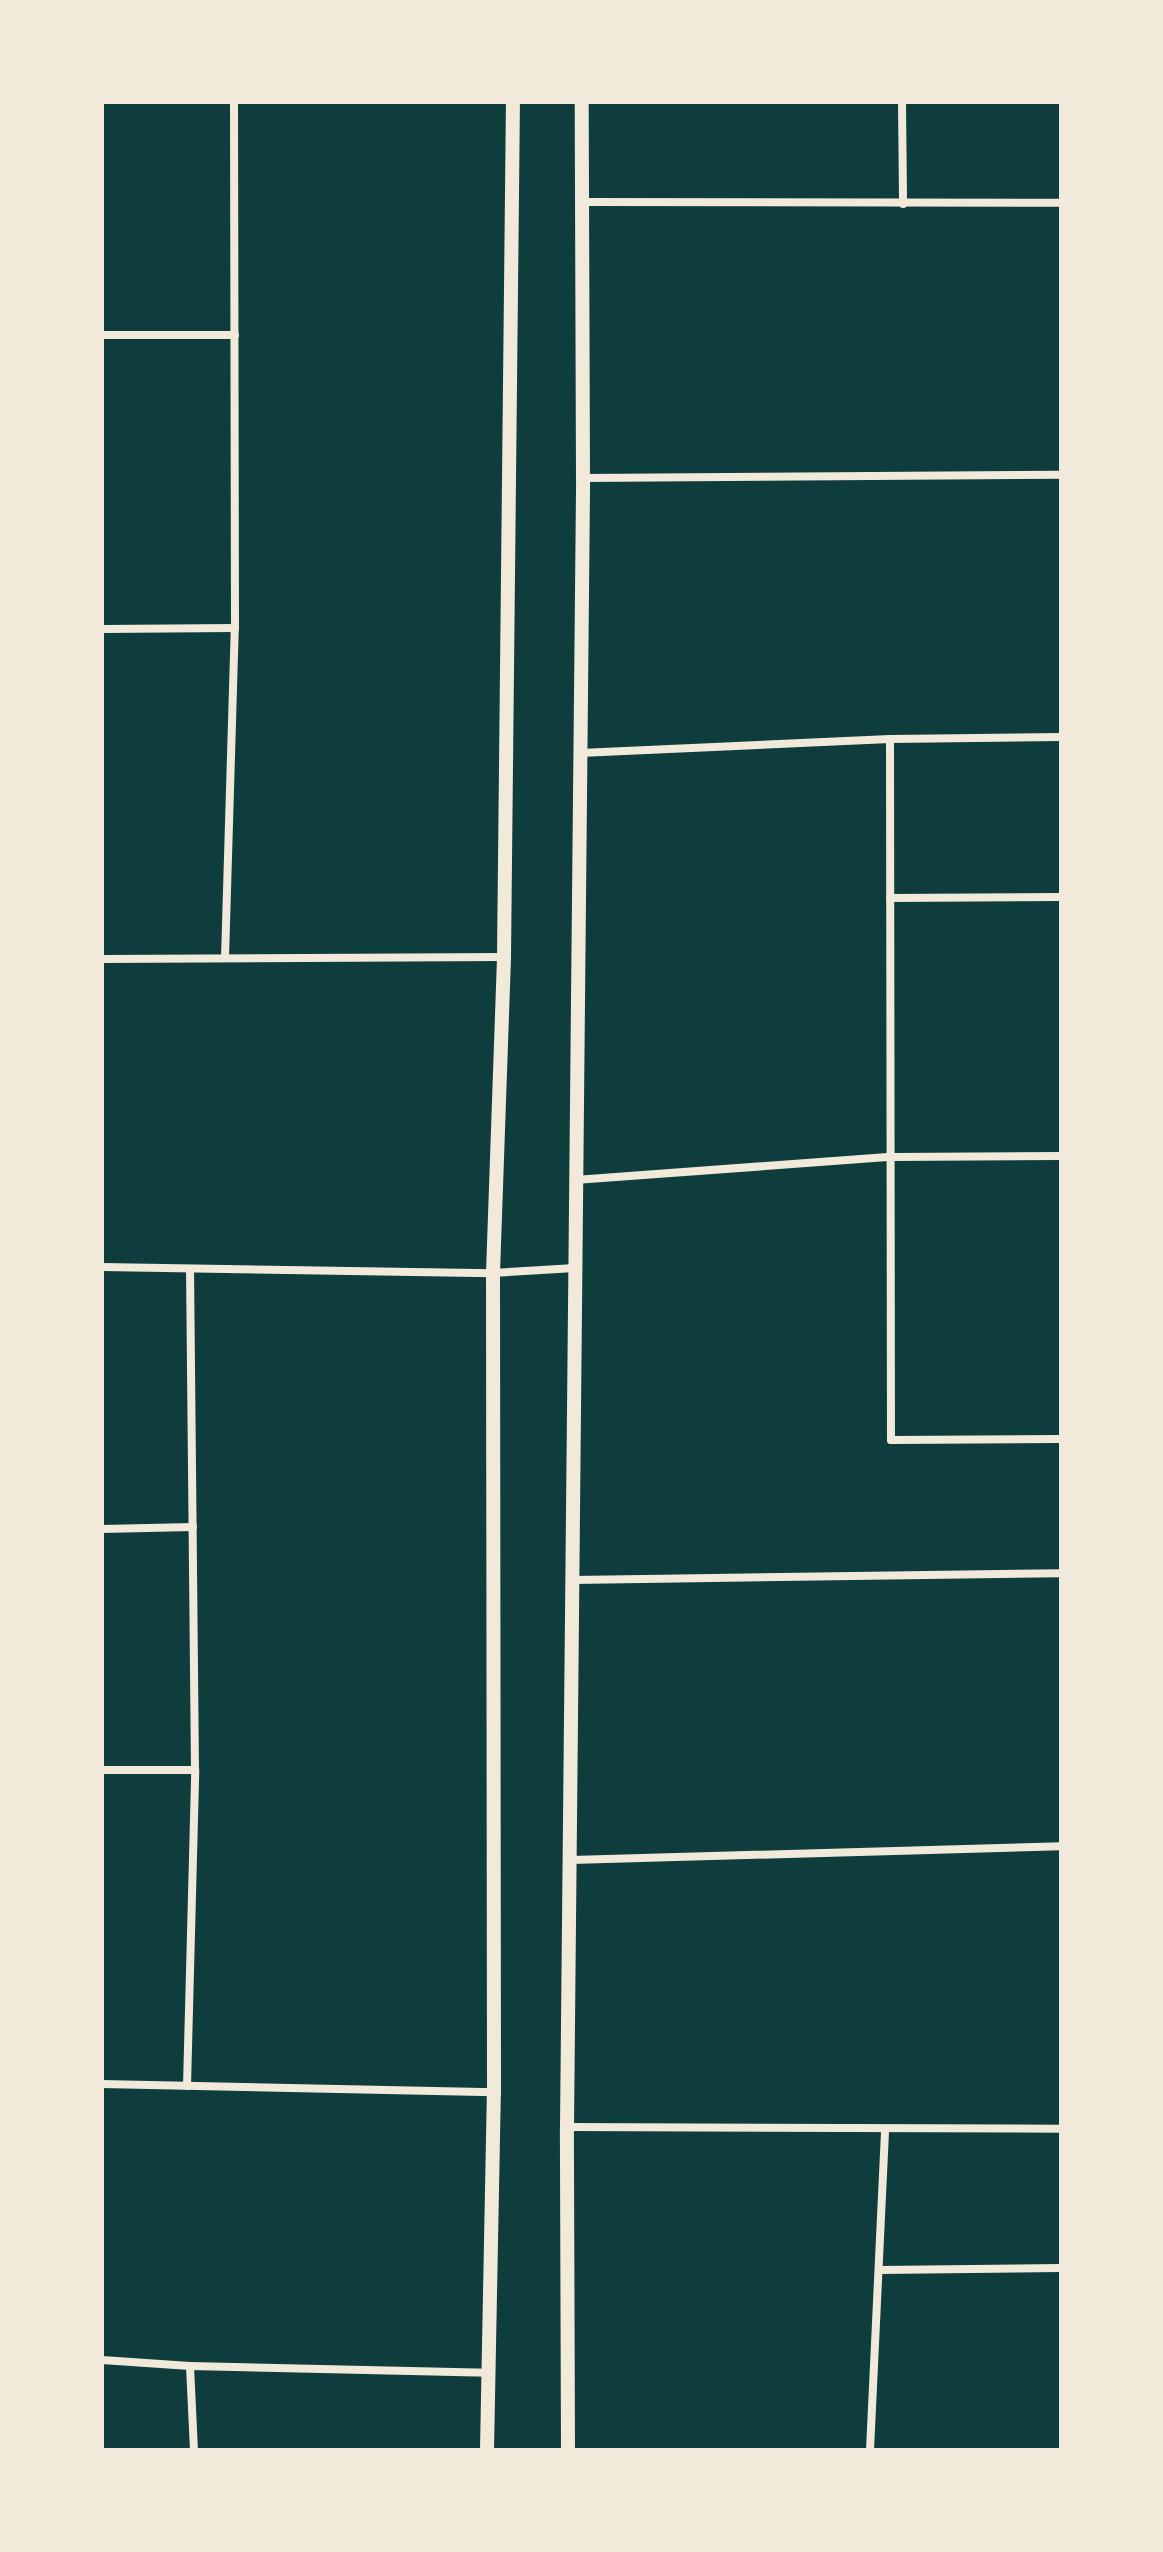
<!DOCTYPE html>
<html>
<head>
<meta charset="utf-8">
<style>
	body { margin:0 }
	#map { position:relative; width:1163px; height:2552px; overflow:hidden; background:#0f3d3e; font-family:Inter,sans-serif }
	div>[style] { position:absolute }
	.minor>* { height:8px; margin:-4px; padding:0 4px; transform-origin:4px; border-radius:4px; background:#f1e9da }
	.tertiary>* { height:14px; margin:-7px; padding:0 7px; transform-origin:7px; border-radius:7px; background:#f1e9da }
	span { translate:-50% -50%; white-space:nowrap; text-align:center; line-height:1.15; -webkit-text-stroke:6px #f1e9da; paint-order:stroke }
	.frame { position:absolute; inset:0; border:104px solid #f1e9da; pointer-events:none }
</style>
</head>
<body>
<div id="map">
	<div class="minor">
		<div style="left:902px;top:102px;width:102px;rotate:89.4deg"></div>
		<div style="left:582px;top:202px;width:479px;rotate:0.1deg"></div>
		<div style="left:102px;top:335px;width:133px"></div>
		<div style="left:583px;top:478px;width:478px;rotate:-0.4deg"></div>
		<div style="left:102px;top:629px;width:133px;rotate:-0.4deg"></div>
		<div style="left:890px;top:739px;width:701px;rotate:89.92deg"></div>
		<div style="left:891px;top:1440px;width:170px;rotate:-0.3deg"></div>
		<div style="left:580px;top:753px;width:310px;rotate:-2.6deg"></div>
		<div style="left:890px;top:739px;width:171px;rotate:-0.7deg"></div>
		<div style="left:890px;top:898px;width:171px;rotate:-0.3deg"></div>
		<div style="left:225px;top:958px;width:330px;rotate:-88.3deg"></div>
		<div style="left:235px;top:628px;width:526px;rotate:-90.11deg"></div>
		<div style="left:102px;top:959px;width:402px;rotate:-0.3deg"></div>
		<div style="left:575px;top:1180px;width:317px;rotate:-4.2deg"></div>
		<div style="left:891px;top:1157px;width:170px;rotate:-0.3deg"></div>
		<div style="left:102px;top:1267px;width:391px;rotate:0.9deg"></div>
		<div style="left:493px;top:1273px;width:82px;rotate:-3.5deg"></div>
		<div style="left:102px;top:1529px;width:91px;rotate:-1.3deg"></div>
		<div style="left:573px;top:1580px;width:488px;rotate:-0.8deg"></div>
		<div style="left:102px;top:1770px;width:93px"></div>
		<div style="left:571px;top:1860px;width:490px;rotate:-1.6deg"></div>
		<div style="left:102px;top:2084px;width:392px;rotate:1.2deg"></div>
		<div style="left:187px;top:2086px;width:316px;rotate:-88.5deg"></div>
		<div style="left:195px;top:1770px;width:500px;rotate:-90.57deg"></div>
		<div style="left:567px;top:2127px;width:494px;rotate:0.2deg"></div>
		<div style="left:879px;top:2270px;width:182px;rotate:-0.6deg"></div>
		<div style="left:102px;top:2360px;width:88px;rotate:3.9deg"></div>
		<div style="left:190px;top:2366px;width:298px;rotate:1.3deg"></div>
		<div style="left:190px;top:2366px;width:84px;rotate:87.3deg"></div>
		<div style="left:870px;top:2450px;width:320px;rotate:-87.3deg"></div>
	</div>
	<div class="tertiary">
		<div style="left:487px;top:2450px;width:358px;rotate:-88.9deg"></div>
		<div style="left:494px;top:2092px;width:819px;rotate:-90.07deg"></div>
		<div style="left:493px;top:1273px;width:316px;rotate:-88deg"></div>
		<div style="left:504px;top:957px;width:855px;rotate:-89.4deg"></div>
		<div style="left:568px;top:2450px;width:323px;rotate:-90.2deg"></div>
		<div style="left:567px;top:2127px;width:1649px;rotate:-89.44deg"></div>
		<div style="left:583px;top:478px;width:376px;rotate:-90.2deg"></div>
	</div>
	<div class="frame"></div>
</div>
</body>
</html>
